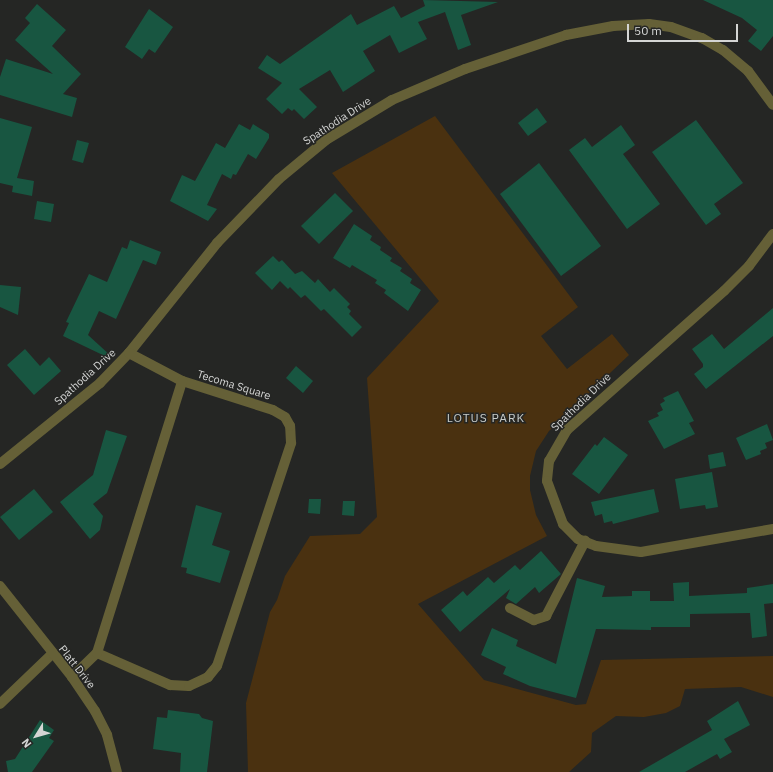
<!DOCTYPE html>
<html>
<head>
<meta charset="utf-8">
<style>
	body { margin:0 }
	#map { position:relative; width:773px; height:772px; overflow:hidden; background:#252624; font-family:"IBM Plex Sans",sans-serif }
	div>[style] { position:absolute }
	.green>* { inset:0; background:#4a3110 }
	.building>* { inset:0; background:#185641 }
	.minor>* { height:10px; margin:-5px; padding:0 5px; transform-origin:5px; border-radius:5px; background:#656037 }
	.tertiary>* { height:10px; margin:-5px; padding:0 5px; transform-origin:5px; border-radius:5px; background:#656037 }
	span { translate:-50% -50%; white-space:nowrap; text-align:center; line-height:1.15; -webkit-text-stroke:3px #252624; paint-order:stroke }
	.street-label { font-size:11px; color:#d4d5d4 }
	.neighbourhood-label { font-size:12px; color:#c9ccc8; letter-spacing:1px }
	.north { position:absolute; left:16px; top:716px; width:40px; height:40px; -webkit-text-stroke:3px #252624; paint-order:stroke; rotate:233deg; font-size:11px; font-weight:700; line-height:16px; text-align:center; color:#d4d5d4 }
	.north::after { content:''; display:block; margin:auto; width:14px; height:18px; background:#d4d5d4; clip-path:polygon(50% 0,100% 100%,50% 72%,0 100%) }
	.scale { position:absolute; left:627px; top:24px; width:111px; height:18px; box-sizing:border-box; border:2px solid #d4d5d4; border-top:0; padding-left:5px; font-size:12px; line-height:14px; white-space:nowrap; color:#d4d5d4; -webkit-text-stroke:3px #252624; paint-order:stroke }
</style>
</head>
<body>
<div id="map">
	<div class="green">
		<div style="clip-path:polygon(435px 116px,578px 307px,541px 336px,567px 369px,612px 334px,629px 355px,549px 431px,536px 451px,530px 476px,530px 490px,536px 515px,547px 536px,418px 604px,484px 680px,576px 705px,586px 704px,601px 660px,773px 656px,773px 697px,741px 687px,685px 689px,680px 706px,666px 713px,644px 717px,616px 716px,592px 733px,591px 752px,569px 772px,248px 772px,246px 703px,270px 612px,277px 600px,285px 576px,310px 536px,360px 534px,377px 517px,367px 378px,439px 301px,332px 173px)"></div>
	</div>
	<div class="building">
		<div style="clip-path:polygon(423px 0,498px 2px,461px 15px,471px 45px,458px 50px,445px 12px,418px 22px,427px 39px,399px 53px,390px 35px,363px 51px,375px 71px,343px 92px,330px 70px,299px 89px,317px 107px,304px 119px,294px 109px,292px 111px,288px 108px,282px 114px,266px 99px,282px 83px,258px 68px,267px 55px,280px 64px,351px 14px,357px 25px,394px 6px,401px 18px,425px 6px)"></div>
		<div style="clip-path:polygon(703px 0,773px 0,773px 36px,761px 51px,748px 41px,757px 30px,742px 18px)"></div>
		<div style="clip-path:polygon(37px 4px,66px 30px,52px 46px,81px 74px,63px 94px,77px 98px,72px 117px,0 95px,0 77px,6px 59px,53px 74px,15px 40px,30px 23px,25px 18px)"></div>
		<div style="clip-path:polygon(149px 9px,173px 27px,155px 53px,149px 49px,142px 59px,125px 47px)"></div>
		<div style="clip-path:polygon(537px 108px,547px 122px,528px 136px,518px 123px)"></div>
		<div style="clip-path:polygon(0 118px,32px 127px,17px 178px,34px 181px,32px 196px,12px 192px,13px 186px,0 183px)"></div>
		<div style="clip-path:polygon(696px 120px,743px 183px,714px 204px,721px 214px,706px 225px,652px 152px)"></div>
		<div style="clip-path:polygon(239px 124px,250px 130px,253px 124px,269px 134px,269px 138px,256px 159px,248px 154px,236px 175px,233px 174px,231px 179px,222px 174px,207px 205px,217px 209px,208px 221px,170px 201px,182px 175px,195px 181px,216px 143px,225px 148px)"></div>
		<div style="clip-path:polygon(621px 125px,635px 145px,623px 154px,660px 204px,627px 229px,569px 150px,585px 138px,592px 147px)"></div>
		<div style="clip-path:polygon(77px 140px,89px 143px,83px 163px,72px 160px)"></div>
		<div style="clip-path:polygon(539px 163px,601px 246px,561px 276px,500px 194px)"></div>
		<div style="clip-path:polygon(335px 193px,353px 211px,319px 244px,301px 226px)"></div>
		<div style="clip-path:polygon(37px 201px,54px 204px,51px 222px,34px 219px)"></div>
		<div style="clip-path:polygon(354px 224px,372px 236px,370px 240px,381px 247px,380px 250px,392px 258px,390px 261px,402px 268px,400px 271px,412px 279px,410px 283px,421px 290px,408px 311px,384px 293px,386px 290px,375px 283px,377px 280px,352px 265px,350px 268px,333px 258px)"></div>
		<div style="clip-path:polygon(130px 240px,161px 252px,156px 265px,143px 260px,116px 319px,99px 311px,88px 335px,111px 356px,109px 358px,63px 336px,69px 323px,66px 322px,89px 274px,107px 282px,122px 247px,127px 249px)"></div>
		<div style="clip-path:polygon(273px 256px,279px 262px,282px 260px,295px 274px,302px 271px,315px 283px,318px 279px,330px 292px,334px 288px,350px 304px,347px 307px,351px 311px,349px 314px,362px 327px,352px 337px,324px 309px,321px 311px,305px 295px,301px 298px,290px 287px,288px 289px,280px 281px,272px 290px,255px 273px)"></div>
		<div style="clip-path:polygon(0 285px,21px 287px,18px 315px,0 307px)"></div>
		<div style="clip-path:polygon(773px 308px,773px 336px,706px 389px,694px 374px,703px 367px,703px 364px,692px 349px,712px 334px,724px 349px)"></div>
		<div style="clip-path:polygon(25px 349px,40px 366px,49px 357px,61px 371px,34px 395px,7px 365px)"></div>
		<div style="clip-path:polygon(296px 366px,313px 381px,303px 393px,286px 378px)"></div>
		<div style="clip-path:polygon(678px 391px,694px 421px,689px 423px,695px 434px,664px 449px,648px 421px,659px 416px,657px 413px,663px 410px,660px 404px,665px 401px,663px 398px)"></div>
		<div style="clip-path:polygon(767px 424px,773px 440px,765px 443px,767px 448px,760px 451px,761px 454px,746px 460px,736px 438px)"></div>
		<div style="clip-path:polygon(106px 430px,127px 436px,107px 493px,93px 504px,103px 516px,100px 530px,90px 539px,60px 502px,93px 475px)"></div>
		<div style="clip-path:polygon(604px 437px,628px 455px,599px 494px,572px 474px,595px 444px,597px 446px)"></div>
		<div style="clip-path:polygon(723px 452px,726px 466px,710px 469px,708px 455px)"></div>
		<div style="clip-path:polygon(712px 472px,718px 507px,706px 509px,705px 505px,680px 509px,675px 479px)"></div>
		<div style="clip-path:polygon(34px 489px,53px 512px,19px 540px,0 517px)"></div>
		<div style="clip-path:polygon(654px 489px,659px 512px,613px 524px,612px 521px,604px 523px,602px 514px,595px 516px,591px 502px)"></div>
		<div style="clip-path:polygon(309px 499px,321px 499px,320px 514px,308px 513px)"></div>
		<div style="clip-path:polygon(343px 501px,355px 501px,354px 516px,342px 515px)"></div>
		<div style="clip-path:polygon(196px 505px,222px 513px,212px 545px,230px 551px,220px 583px,186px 573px,187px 568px,181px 567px)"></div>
		<div style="clip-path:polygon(541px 551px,561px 574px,539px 593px,535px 587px,516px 604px,506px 598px,510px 589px,460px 632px,441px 610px,463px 591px,467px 596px,488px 577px,494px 583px,515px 565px,520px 570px)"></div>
		<div style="clip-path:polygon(577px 578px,605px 586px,602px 597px,632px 596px,632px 591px,650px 591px,650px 601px,674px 601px,673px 583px,689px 582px,689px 596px,747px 593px,747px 588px,773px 584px,773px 603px,764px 604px,767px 636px,752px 638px,750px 613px,690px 614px,690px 627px,651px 627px,651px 630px,596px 629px,576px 698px,530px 686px,503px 674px,506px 667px,481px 655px,492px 628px,518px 640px,516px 646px,556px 664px)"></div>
		<div style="clip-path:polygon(738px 701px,750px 725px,724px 739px,732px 752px,720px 759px,717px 754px,685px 772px,639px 772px,712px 730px,707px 721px)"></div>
		<div style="clip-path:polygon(168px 710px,199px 714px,202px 718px,213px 721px,207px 772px,180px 772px,181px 753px,153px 749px,157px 717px,167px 718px)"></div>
		<div style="clip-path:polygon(40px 720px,54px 730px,49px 738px,54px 741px,32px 772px,8px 772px,6px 761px,15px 759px)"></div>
	</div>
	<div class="minor">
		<div style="left:773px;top:234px;width:40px;rotate:127deg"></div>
		<div style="left:749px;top:266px;width:35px;rotate:135deg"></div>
		<div style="left:724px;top:291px;width:210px;rotate:138.5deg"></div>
		<div style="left:567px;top:430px;width:36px;rotate:120deg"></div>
		<div style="left:549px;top:461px;width:20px;rotate:96deg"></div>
		<div style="left:547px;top:481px;width:46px;rotate:69.6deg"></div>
		<div style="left:563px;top:524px;width:21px;rotate:45deg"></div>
		<div style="left:578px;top:539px;width:19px;rotate:21deg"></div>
		<div style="left:596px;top:546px;width:45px;rotate:7.6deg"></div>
		<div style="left:641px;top:552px;width:134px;rotate:-9.9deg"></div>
		<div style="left:0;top:464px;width:129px;rotate:-39deg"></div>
		<div style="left:100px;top:383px;width:42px;rotate:-46deg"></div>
		<div style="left:129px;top:353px;width:141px;rotate:-51.3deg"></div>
		<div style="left:217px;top:243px;width:89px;rotate:-45.9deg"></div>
		<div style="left:279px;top:179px;width:61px;rotate:-39.7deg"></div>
		<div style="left:326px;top:140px;width:77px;rotate:-31.2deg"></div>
		<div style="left:392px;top:100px;width:79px;rotate:-23deg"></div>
		<div style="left:465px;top:69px;width:107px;rotate:-18.6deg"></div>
		<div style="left:566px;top:35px;width:48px;rotate:-10.8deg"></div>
		<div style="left:613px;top:26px;width:36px;rotate:-3deg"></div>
		<div style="left:649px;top:24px;width:22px;rotate:8deg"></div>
		<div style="left:671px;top:27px;width:33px;rotate:20deg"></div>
		<div style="left:702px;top:38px;width:24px;rotate:30deg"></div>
		<div style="left:723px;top:50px;width:33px;rotate:40deg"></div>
		<div style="left:748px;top:71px;width:42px;rotate:53.7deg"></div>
		<div style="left:510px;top:608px;width:27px;rotate:27deg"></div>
		<div style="left:534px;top:620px;width:13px;rotate:-18deg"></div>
		<div style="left:546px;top:616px;width:85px;rotate:-62.5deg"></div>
		<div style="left:97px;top:653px;width:80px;rotate:23.7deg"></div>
		<div style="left:170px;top:685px;width:19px;rotate:3deg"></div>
		<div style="left:189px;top:686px;width:21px;rotate:-25deg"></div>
		<div style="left:208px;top:677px;width:14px;rotate:-51deg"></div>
		<div style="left:217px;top:666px;width:235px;rotate:-71.6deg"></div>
		<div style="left:291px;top:443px;width:17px;rotate:-93deg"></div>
		<div style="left:290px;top:426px;width:10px;rotate:-119deg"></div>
		<div style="left:285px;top:417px;width:14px;rotate:-150deg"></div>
		<div style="left:273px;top:410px;width:96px;rotate:-162.3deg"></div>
		<div style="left:182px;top:381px;width:60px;rotate:-152.2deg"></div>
		<div style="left:72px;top:677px;width:35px;rotate:-44deg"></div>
		<div style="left:97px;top:653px;width:285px;rotate:-72.6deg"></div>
		<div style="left:0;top:704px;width:72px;rotate:-43.9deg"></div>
	</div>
	<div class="tertiary">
		<div style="left:0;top:586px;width:116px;rotate:51.6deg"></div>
		<div style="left:72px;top:677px;width:41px;rotate:55.9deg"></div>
		<div style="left:95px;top:711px;width:27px;rotate:63deg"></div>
		<div style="left:107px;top:735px;width:38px;rotate:75deg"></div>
	</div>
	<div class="street-label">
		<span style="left:337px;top:121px;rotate:-33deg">Spathodia Drive</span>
		<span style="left:85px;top:377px;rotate:-42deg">Spathodia Drive</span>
		<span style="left:234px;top:385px;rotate:17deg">Tecoma Square</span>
		<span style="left:581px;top:402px;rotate:-44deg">Spathodia Drive</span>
		<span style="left:77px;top:667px;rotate:52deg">Platt Drive</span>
	</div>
	<div class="neighbourhood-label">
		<span style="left:486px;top:418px">LOTUS PARK</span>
	</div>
	<div class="north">N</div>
	<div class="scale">50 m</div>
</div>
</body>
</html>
